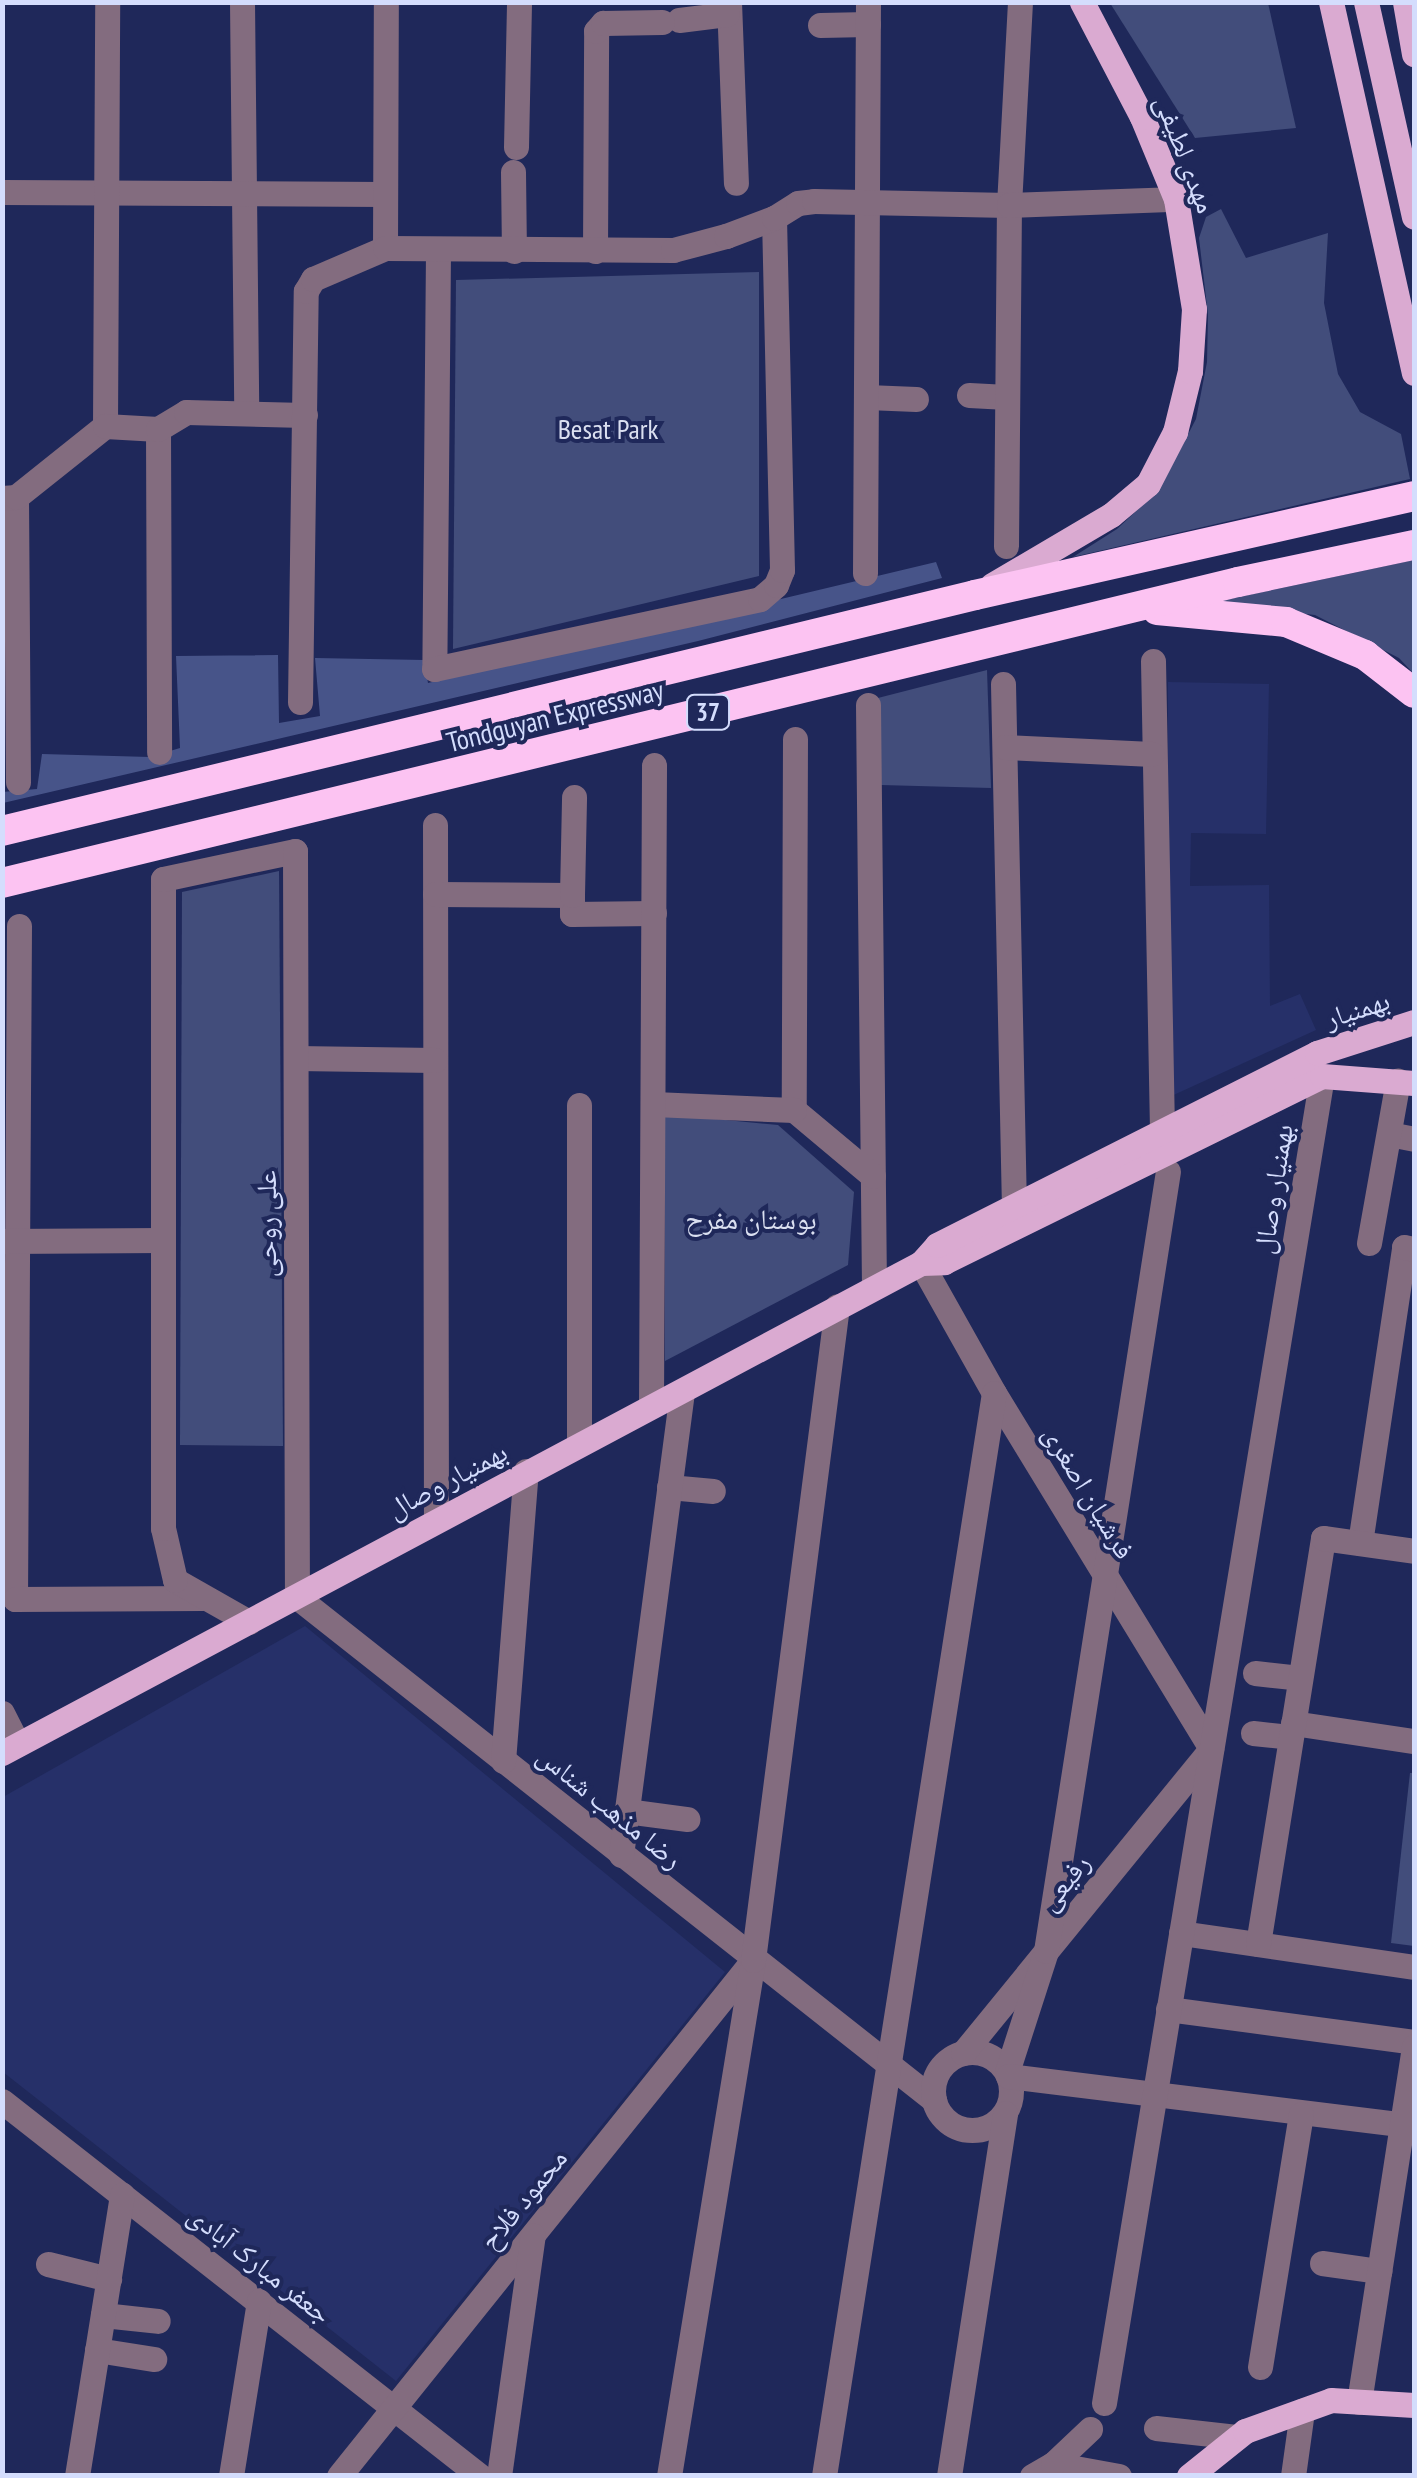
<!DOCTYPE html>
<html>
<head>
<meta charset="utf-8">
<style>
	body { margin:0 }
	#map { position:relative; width:1417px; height:2478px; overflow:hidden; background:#1f285a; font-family:"PT Sans Narrow","Noto Naskh Arabic",sans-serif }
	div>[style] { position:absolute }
	.built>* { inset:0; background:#263069 }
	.green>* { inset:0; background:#424d7b }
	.forest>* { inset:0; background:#475489 }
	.minor>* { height:25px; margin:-12.5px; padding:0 12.5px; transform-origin:12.5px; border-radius:12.5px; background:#836c7f }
	.minor>.ring { margin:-12.5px; padding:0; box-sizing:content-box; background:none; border:25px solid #836c7f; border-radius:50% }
	.major>* { height:25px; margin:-12.5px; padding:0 12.5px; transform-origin:12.5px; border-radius:12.5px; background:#daaad1 }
	.highway>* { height:30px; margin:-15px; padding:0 15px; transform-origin:15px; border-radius:15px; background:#fcc3f2 }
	span { translate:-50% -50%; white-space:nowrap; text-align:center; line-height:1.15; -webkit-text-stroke:8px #1f285a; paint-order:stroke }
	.shield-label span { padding:2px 8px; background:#1f285a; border:2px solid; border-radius:8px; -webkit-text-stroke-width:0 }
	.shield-label { font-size:25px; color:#d4ddfd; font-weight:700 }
	.street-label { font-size:28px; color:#d4ddfd }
	.park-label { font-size:28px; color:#dadff0 }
	.frame { position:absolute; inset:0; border:5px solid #d4ddfd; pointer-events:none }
</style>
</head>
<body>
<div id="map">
	<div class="built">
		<div style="clip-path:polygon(1168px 682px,1269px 684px,1266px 834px,1191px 833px,1190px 886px,1269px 885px,1270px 1006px,1300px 994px,1316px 1030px,1167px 1098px)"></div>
		<div style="clip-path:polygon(305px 1626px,725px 1972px,396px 2381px,3px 2072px,3px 1797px)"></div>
	</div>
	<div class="green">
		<div style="clip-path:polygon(1110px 3px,1268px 3px,1296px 128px,1195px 138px)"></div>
		<div style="clip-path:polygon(1221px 209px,1246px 258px,1328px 233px,1324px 303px,1338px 374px,1360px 412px,1401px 434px,1410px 479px,1073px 557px,1117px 529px,1159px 490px,1196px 419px,1207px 362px,1208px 315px,1199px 238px,1206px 217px)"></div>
		<div style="clip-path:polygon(759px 272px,759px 576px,453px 649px,456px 280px)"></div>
		<div style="clip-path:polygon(1414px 560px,1414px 674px,1399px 658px,1315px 615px,1211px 603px)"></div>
		<div style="clip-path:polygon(987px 670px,991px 788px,881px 785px,874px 699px)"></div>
		<div style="clip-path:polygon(279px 871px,283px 1446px,180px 1445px,182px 892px)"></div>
		<div style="clip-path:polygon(665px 1114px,778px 1125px,854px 1192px,848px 1265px,665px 1361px)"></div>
		<div style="clip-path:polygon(1410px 1773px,1414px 1773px,1414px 1946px,1391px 1943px)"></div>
	</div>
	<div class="forest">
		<div style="clip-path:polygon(936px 562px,942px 578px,698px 641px,3px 803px,2px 792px,37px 789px,42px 754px,150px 757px,180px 748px,176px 656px,278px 655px,279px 723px,320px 716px,315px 658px,424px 660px,428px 683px)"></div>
	</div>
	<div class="minor">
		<div style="left:242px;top:2px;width:408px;rotate:89.4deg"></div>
		<div style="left:729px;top:2px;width:181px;rotate:87.8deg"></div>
		<div style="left:679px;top:20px;width:48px;rotate:-7.1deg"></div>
		<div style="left:820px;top:25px;width:48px;rotate:-1.2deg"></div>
		<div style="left:516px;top:147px;width:145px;rotate:-88.8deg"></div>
		<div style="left:513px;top:172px;width:79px;rotate:89.3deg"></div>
		<div style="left:2px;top:192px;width:383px;rotate:0.3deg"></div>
		<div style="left:385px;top:248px;width:246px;rotate:-89.8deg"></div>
		<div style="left:438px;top:250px;width:419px;rotate:90.5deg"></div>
		<div style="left:434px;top:669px;width:333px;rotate:-12.1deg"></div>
		<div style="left:760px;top:599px;width:21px;rotate:-41deg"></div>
		<div style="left:776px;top:585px;width:16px;rotate:-68deg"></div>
		<div style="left:782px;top:570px;width:352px;rotate:-91.3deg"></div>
		<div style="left:595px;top:251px;width:220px;rotate:-89.7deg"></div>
		<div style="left:596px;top:31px;width:11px;rotate:-49deg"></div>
		<div style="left:603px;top:23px;width:59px;rotate:-1deg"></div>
		<div style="left:969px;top:395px;width:38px;rotate:3deg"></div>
		<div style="left:867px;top:397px;width:49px;rotate:2.3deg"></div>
		<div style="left:105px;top:426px;width:424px;rotate:-89.7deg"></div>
		<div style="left:158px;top:429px;width:323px;rotate:89.8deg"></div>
		<div style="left:16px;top:497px;width:285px;rotate:89.6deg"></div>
		<div style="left:2px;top:498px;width:14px;rotate:-4deg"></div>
		<div style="left:16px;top:497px;width:114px;rotate:-38.6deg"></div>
		<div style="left:105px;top:426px;width:53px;rotate:3.2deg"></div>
		<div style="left:158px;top:429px;width:33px;rotate:-31deg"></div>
		<div style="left:186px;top:412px;width:119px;rotate:1.4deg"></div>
		<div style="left:1006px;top:546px;width:341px;rotate:-89.5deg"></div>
		<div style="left:1009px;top:205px;width:203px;rotate:-86.9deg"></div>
		<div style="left:865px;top:573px;width:571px;rotate:-89.7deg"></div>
		<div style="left:1153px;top:661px;width:471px;rotate:88.9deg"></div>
		<div style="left:1003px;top:684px;width:523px;rotate:88.8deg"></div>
		<div style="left:300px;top:702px;width:411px;rotate:-89.2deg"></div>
		<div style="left:306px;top:291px;width:14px;rotate:-60deg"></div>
		<div style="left:313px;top:279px;width:78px;rotate:-23.3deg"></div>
		<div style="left:385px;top:248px;width:288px;rotate:0.4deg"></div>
		<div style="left:673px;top:250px;width:55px;rotate:-14.8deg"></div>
		<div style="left:726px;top:236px;width:51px;rotate:-20.6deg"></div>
		<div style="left:774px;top:218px;width:28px;rotate:-32deg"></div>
		<div style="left:798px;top:203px;width:16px;rotate:-7deg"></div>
		<div style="left:814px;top:201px;width:195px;rotate:1.2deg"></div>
		<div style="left:1009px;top:205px;width:167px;rotate:-2.1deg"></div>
		<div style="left:868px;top:705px;width:582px;rotate:89.41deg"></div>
		<div style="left:795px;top:739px;width:371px;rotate:90.2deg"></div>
		<div style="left:794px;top:1110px;width:103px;rotate:39.9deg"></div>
		<div style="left:1005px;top:747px;width:147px;rotate:2.7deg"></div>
		<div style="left:435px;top:825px;width:693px;rotate:89.92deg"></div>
		<div style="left:435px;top:894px;width:137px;rotate:0.4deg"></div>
		<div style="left:572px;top:895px;width:19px;rotate:90deg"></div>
		<div style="left:572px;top:914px;width:82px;rotate:-0.7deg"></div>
		<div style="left:572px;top:895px;width:98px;rotate:-88.8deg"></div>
		<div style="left:19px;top:926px;width:673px;rotate:90.34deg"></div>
		<div style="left:15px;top:1599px;width:187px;rotate:-0.3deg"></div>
		<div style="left:296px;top:1058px;width:139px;rotate:0.8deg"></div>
		<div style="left:654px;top:1104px;width:140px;rotate:2.5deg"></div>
		<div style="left:1389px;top:1134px;width:25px;rotate:11deg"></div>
		<div style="left:3px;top:1241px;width:160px;rotate:-0.4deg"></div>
		<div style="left:1369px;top:1243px;width:165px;rotate:-79.9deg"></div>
		<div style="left:921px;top:1263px;width:149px;rotate:60.7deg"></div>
		<div style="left:994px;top:1393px;width:417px;rotate:58.6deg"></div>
		<div style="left:651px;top:1406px;width:641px;rotate:-89.73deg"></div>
		<div style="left:579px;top:1444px;width:339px;rotate:-90deg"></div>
		<div style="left:669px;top:1487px;width:44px;rotate:5.2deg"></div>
		<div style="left:1360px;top:1543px;width:299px;rotate:-81.5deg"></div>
		<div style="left:1404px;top:1247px;width:10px;rotate:11deg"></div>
		<div style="left:249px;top:1622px;width:85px;rotate:-150.4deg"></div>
		<div style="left:175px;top:1580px;width:53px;rotate:-103deg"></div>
		<div style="left:163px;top:1528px;width:649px;rotate:-90deg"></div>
		<div style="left:163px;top:879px;width:135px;rotate:-12deg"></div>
		<div style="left:295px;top:851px;width:746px;rotate:89.85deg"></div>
		<div style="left:297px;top:1597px;width:812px;rotate:38.3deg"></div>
		<div style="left:1255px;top:1673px;width:45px;rotate:6.3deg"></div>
		<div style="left:2px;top:1713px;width:35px;rotate:63deg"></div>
		<div style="left:1293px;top:1723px;width:122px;rotate:8.5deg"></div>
		<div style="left:1253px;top:1733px;width:37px;rotate:6deg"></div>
		<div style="left:503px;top:1761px;width:291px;rotate:-85.5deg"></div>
		<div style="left:626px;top:1811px;width:62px;rotate:7.5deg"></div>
		<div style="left:621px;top:1855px;width:468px;rotate:-82.5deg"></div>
		<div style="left:1181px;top:1933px;width:235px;rotate:8.3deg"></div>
		<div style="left:1258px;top:1944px;width:411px;rotate:-80.9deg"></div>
		<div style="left:1323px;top:1538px;width:92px;rotate:8.1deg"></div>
		<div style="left:1168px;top:2009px;width:248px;rotate:7.6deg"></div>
		<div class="ring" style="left:933px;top:2052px;width:53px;height:53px"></div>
		<div style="left:963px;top:2053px;width:387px;rotate:-50.8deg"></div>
		<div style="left:1007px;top:2072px;width:127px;rotate:-72.1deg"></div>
		<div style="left:1046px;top:1951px;width:789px;rotate:-81.11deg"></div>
		<div style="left:1008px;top:2076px;width:409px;rotate:7deg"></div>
		<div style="left:2px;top:2101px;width:608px;rotate:38.11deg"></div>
		<div style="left:1322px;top:2263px;width:58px;rotate:8deg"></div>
		<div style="left:48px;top:2264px;width:63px;rotate:13.8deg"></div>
		<div style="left:103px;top:2315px;width:55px;rotate:6.2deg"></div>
		<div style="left:97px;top:2350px;width:58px;rotate:9deg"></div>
		<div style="left:1260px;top:2367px;width:256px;rotate:-80.8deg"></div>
		<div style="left:1359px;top:2402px;width:360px;rotate:-81.2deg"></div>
		<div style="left:1104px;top:2403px;width:1345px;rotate:-80.67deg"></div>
		<div style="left:1156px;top:2428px;width:81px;rotate:6.3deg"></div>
		<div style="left:1053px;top:2464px;width:67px;rotate:10.3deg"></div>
		<div style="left:77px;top:2476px;width:285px;rotate:-80.9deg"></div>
		<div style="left:231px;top:2476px;width:177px;rotate:-80.9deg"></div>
		<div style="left:339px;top:2476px;width:657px;rotate:-51.24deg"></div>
		<div style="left:499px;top:2476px;width:243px;rotate:-82deg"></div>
		<div style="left:669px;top:2476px;width:523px;rotate:-80.75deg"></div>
		<div style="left:753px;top:1960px;width:659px;rotate:-82.68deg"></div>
		<div style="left:824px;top:2476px;width:1096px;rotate:-81.08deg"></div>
		<div style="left:949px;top:2476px;width:367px;rotate:-81.2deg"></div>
		<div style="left:1032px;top:2476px;width:24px;rotate:-30deg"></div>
		<div style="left:1053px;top:2464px;width:51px;rotate:-43.4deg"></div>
		<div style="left:1293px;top:2476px;width:66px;rotate:-82.1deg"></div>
	</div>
	<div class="major">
		<div style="left:1331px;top:2px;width:380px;rotate:77.4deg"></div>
		<div style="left:1366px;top:2px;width:220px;rotate:77.4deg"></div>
		<div style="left:1405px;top:2px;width:53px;rotate:80.2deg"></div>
		<div style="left:992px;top:585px;width:138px;rotate:-30.5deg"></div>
		<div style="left:1111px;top:515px;width:48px;rotate:-40deg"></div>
		<div style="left:1148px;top:484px;width:59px;rotate:-62.6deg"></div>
		<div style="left:1175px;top:432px;width:63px;rotate:-76.2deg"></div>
		<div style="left:1190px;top:371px;width:62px;rotate:-86.3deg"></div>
		<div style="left:1194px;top:309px;width:111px;rotate:-99.3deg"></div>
		<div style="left:1176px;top:199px;width:89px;rotate:-112.5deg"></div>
		<div style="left:1142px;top:117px;width:130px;rotate:-117.6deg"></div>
		<div style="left:921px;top:1263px;width:23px;rotate:-2deg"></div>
		<div style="left:944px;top:1262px;width:421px;rotate:-26.2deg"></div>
		<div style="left:1322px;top:1076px;width:92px;rotate:4.4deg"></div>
		<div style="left:2px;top:1753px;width:1041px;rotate:-28.07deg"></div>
		<div style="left:921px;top:1263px;width:24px;rotate:-48deg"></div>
		<div style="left:937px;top:1245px;width:426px;rotate:-26.8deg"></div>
		<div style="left:1317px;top:1053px;width:102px;rotate:-17.7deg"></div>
		<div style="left:1189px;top:2476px;width:72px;rotate:-38.8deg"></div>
		<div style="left:1245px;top:2431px;width:91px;rotate:-19.8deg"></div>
		<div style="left:1331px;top:2400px;width:83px;rotate:3.4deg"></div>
	</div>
	<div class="highway">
		<div style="left:1157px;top:610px;width:130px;rotate:5.3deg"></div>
		<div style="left:1286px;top:622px;width:86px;rotate:22.7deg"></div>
		<div style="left:1365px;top:655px;width:62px;rotate:37.8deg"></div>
		<div style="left:2px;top:831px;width:1001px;rotate:-13.63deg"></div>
		<div style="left:975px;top:595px;width:450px;rotate:-12.7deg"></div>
		<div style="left:2px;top:883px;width:1272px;rotate:-13.69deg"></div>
		<div style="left:1238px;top:582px;width:180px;rotate:-11.9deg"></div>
	</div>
	<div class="shield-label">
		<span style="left:708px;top:712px">37</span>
	</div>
	<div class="street-label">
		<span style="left:1186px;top:154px;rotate:69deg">مهدی لطیفی</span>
		<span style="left:555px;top:716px;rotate:-14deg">Tondguyan Expressway</span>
		<span style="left:1357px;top:1009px;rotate:-18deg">بهمنیار</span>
		<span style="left:1273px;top:1189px;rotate:-81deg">بهمنیار وصال</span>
		<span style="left:266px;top:1224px;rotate:-90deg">علی روحی</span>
		<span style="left:447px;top:1480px;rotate:-28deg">بهمنیار وصال</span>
		<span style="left:1089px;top:1492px;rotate:59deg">فرشیان اصغری</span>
		<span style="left:610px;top:1807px;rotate:39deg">رضا مذهب شناس</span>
		<span style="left:1064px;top:1882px;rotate:-51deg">رفیعی</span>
		<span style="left:523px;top:2199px;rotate:-51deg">محمود فلاح</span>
		<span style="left:260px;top:2264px;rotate:38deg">جعفر مبارک آبادی</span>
	</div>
	<div class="park-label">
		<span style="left:608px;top:429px">Besat Park</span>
		<span style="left:751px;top:1219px">بوستان مفرح</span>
	</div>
	<div class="frame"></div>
</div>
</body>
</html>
